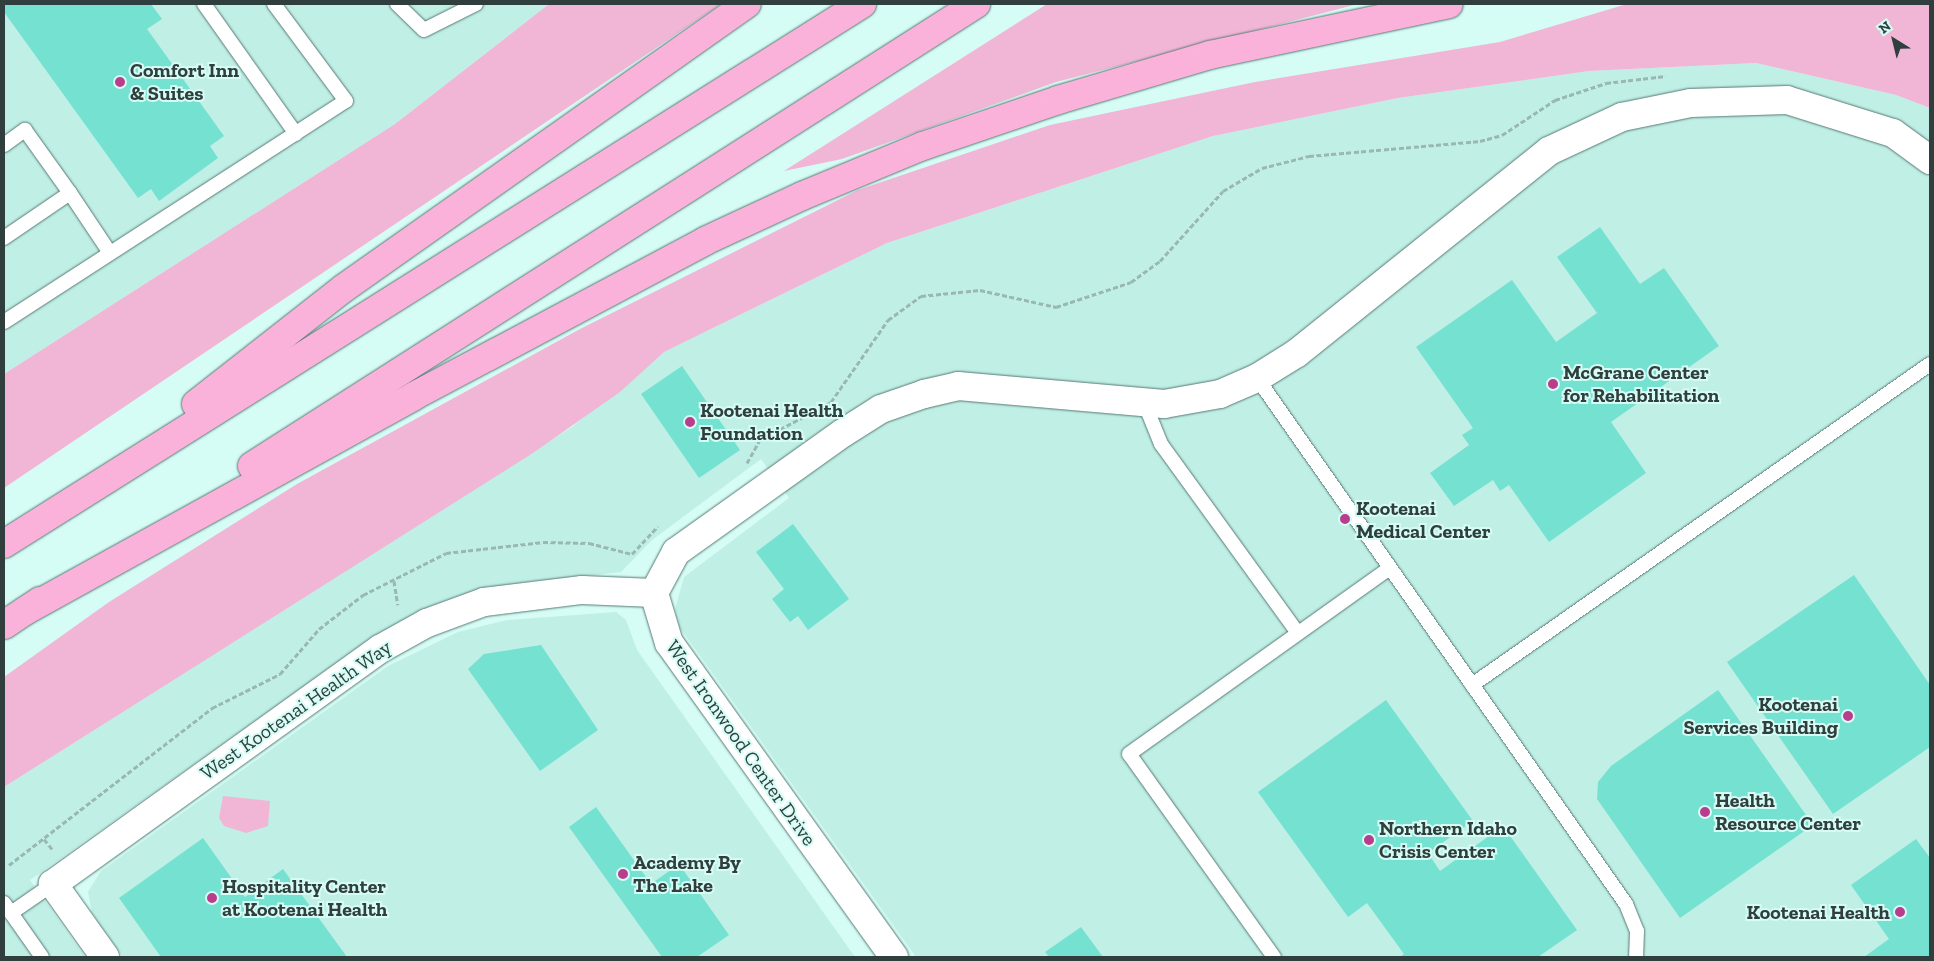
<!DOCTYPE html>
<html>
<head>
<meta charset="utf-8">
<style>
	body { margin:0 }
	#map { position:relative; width:1934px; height:961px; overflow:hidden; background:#d5fcf5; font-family:"Zilla Slab",serif }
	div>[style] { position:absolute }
	.built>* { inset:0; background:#c0efe6 }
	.green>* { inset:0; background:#f1b6d6 }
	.building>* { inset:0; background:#75e1d1 }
	.path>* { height:3px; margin-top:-1.5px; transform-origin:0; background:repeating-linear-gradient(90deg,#9ab8b3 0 5px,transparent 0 7.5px) }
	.roads { filter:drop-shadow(0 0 1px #567973) drop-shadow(0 0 1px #567973) }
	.service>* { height:14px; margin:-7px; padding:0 7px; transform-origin:7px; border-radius:7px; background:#fff }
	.minor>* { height:28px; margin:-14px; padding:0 14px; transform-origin:14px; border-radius:14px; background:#fff }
	.motorway>* { height:28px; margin:-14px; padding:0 14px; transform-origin:14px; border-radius:14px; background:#fbb2da }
	.dots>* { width:14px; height:14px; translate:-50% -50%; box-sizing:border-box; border:2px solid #d5fcf5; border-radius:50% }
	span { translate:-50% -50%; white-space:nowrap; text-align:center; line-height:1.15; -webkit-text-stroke:4px #d5fcf5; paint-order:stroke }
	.poi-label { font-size:20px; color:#303f3d; font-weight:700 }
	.left { translate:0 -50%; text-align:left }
	.right { translate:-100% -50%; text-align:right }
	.street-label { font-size:20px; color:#303f3d }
	.frame { position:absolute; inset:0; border:5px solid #303f3d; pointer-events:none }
	.north { position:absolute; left:1869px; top:15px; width:50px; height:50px; -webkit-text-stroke:4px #d5fcf5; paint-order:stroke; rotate:324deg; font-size:14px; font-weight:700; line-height:20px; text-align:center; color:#303f3d }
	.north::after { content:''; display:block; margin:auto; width:18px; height:22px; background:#303f3d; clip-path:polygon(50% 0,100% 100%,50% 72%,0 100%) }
</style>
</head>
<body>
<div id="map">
	<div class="built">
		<div style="clip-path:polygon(4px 4px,549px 4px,395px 124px,4px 374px)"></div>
		<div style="clip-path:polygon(1756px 63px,1896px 95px,1930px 108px,1930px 957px,916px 957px,680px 628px,675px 609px,684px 577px,789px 498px,761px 459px,652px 540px,621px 572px,523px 583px,466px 596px,415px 614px,369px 640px,30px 880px,85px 957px,4px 957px,4px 787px,572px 427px,664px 352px,887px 243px,1213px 136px,1398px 98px,1589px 71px)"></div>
		<div style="clip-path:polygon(616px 612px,626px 620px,637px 650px,855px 957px,123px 957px,92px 913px,88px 892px,101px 871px,388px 666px,458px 632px,507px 620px)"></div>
	</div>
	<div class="green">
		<div style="clip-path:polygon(549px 4px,721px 4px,4px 488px,4px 374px,395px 124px)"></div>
		<div style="clip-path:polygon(1047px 4px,1358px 4px,1056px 82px,842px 159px,784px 171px)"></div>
		<div style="clip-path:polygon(1627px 4px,1930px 4px,1930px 108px,1896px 95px,1756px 63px,1589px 71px,1398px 98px,1213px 136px,887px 243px,664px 352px,620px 392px,533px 453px,4px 787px,4px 677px,109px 602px,297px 484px,580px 329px,858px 190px,1050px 125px,1255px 82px,1500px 42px)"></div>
		<div style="clip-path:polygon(223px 796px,270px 801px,268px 826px,246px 833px,224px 826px,219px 818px)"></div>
	</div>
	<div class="building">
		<div style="clip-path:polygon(4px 4px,151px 4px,162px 19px,147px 29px,224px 136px,210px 146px,218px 158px,159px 201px,151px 189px,138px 198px,4px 12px)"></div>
		<div style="clip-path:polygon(1600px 227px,1640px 284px,1664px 268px,1719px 346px,1611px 422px,1646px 473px,1549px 542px,1509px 485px,1500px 491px,1493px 480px,1454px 506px,1430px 473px,1469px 445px,1462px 435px,1473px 428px,1416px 347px,1512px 280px,1556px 342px,1597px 313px,1557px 257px)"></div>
		<div style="clip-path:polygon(682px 366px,740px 450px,699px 478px,641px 394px)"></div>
		<div style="clip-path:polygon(793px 524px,849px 599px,808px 630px,798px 616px,790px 622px,772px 599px,784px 589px,756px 552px)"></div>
		<div style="clip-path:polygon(1854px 575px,1930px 685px,1930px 747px,1833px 814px,1727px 662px)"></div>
		<div style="clip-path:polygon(541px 645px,598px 730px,540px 771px,468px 669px,484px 654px)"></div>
		<div style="clip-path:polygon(1718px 690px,1813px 825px,1680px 918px,1597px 799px,1598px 782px,1611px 766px)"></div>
		<div style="clip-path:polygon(1386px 700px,1473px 821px,1428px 853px,1440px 871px,1503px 826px,1577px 930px,1538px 957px,1400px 957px,1404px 954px,1367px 903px,1348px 917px,1258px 792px)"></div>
		<div style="clip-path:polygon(596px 807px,651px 884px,679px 864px,729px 935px,697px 957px,662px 957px,569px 827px)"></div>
		<div style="clip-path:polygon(203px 838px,245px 897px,283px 869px,347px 957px,161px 957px,119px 898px)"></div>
		<div style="clip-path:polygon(1916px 839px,1930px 858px,1930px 957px,1864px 957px,1889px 939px,1851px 885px)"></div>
		<div style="clip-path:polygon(1081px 927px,1103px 957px,1049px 957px,1045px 952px)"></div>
	</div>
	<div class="path">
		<div style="left:747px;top:463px;width:26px;rotate:-61deg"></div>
		<div style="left:760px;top:440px;width:81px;rotate:-28.2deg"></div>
		<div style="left:831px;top:402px;width:100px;rotate:-55.2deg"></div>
		<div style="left:888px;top:320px;width:41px;rotate:-36deg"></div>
		<div style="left:921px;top:296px;width:59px;rotate:-5.8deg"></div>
		<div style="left:980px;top:290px;width:78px;rotate:12.6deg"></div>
		<div style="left:1056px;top:307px;width:79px;rotate:-18.4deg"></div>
		<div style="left:1131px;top:282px;width:36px;rotate:-36deg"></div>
		<div style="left:1160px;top:261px;width:94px;rotate:-48deg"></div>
		<div style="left:1223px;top:191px;width:45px;rotate:-30.5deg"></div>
		<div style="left:1262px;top:168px;width:49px;rotate:-14.3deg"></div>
		<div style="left:1309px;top:156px;width:172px;rotate:-5deg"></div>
		<div style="left:1480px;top:141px;width:23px;rotate:-15deg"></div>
		<div style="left:1502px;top:135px;width:64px;rotate:-33.4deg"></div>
		<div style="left:1555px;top:100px;width:54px;rotate:-18.4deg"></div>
		<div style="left:1606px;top:83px;width:60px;rotate:-6.7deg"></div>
		<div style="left:394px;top:581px;width:24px;rotate:81deg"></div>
		<div style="left:44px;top:839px;width:14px;rotate:51deg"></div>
		<div style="left:9px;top:865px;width:257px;rotate:-37.7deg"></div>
		<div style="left:212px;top:708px;width:76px;rotate:-26.6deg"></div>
		<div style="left:280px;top:674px;width:60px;rotate:-49.1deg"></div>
		<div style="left:319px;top:629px;width:56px;rotate:-37.7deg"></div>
		<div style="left:363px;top:595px;width:93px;rotate:-26.8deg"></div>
		<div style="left:446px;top:553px;width:98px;rotate:-6.5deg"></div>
		<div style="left:543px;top:542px;width:46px;rotate:1.2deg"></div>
		<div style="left:589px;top:543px;width:44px;rotate:14.3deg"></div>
		<div style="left:632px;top:554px;width:38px;rotate:-47deg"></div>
	</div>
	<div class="roads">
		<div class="service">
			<div style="left:204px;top:4px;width:159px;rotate:54.7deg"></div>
			<div style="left:397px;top:4px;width:37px;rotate:44deg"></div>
			<div style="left:424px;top:30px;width:58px;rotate:-26.6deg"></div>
			<div style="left:4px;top:145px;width:26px;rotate:-36deg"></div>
			<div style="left:25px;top:130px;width:77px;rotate:54.5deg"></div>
			<div style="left:70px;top:193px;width:80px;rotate:145.7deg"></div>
			<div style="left:70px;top:193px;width:72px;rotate:56.3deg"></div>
			<div style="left:4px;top:322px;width:407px;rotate:-32.9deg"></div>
			<div style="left:346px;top:101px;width:121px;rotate:-126.6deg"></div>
			<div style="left:1257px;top:378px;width:643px;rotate:54.95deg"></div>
			<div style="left:1626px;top:904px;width:29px;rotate:68deg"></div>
			<div style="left:1637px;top:931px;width:26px;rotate:92deg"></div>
			<div style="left:1144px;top:402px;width:45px;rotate:68deg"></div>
			<div style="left:1161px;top:444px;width:233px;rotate:54.1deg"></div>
			<div style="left:1472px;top:685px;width:559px;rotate:-35.03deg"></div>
			<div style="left:4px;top:903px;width:66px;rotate:54.9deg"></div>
			<div style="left:11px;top:913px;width:51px;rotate:-34.6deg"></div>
			<div style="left:1274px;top:957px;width:249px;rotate:-125.5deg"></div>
			<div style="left:1129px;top:754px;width:320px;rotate:-35.5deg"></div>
		</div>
		<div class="minor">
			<div style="left:105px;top:957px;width:90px;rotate:-125.5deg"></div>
			<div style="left:53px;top:884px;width:403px;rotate:-35.7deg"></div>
			<div style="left:380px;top:649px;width:54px;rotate:-29deg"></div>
			<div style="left:427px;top:623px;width:61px;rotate:-20.2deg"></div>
			<div style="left:484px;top:602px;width:99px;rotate:-7deg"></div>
			<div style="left:582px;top:590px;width:72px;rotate:2.4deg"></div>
			<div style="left:894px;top:957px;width:386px;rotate:-125.6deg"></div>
			<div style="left:669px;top:643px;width:52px;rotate:-106.7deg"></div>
			<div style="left:654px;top:593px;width:47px;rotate:-61.8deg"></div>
			<div style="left:676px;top:552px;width:205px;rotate:-35.5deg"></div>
			<div style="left:843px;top:433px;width:45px;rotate:-32.3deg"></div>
			<div style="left:881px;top:409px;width:46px;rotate:-19.2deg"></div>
			<div style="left:924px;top:394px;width:35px;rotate:-13deg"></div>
			<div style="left:958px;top:386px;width:207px;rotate:5deg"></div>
			<div style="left:1164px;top:404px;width:57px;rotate:-10.1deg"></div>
			<div style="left:1220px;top:394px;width:40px;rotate:-23.4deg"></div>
			<div style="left:1257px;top:378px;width:47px;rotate:-32deg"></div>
			<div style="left:1297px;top:353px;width:323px;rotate:-38.7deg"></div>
			<div style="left:1549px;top:151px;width:81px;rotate:-25deg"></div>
			<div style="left:1622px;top:117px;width:70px;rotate:-11.5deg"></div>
			<div style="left:1691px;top:103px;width:96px;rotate:-1.8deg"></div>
			<div style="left:1787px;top:100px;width:111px;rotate:17.3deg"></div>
			<div style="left:1893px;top:133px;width:46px;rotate:36.1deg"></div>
		</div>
		<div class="motorway">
			<div style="left:196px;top:404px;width:188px;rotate:-38.1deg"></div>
			<div style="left:344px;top:288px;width:493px;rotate:-35.2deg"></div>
			<div style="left:252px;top:466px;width:859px;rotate:-32.54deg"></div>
			<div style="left:4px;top:544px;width:1014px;rotate:-32.19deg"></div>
			<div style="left:25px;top:611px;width:444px;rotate:-28.9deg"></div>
			<div style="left:414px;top:396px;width:330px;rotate:-28deg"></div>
			<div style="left:705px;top:241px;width:107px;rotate:-24.9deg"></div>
			<div style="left:802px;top:196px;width:131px;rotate:-22.5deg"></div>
			<div style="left:923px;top:146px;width:143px;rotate:-18.8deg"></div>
			<div style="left:1058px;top:100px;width:159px;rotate:-16.5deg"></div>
			<div style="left:1210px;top:55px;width:244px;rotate:-12deg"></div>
			<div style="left:4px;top:625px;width:43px;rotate:-33.7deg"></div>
		</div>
	</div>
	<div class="dots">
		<div style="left:120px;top:82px;background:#b93d8c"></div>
		<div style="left:1553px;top:384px;background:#b93d8c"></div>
		<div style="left:690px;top:422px;background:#b93d8c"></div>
		<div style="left:1345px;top:519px;background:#b93d8c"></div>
		<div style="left:1848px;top:716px;background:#b93d8c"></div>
		<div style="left:1705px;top:812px;background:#b93d8c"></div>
		<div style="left:1369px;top:840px;background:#b93d8c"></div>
		<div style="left:623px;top:874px;background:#b93d8c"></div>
		<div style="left:212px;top:898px;background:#b93d8c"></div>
		<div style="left:1900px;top:912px;background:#b93d8c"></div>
	</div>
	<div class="poi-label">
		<span class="left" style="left:130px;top:82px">Comfort Inn<br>&amp; Suites</span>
		<span class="left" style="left:1563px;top:384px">McGrane Center<br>for Rehabilitation</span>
		<span class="left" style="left:700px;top:422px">Kootenai Health<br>Foundation</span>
		<span class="left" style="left:1356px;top:520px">Kootenai<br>Medical Center</span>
		<span class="right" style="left:1838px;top:716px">Kootenai<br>Services Building</span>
		<span class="left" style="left:1715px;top:812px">Health<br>Resource Center</span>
		<span class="left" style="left:1379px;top:840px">Northern Idaho<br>Crisis Center</span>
		<span class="left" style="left:633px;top:874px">Academy By<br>The Lake</span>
		<span class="left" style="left:222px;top:898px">Hospitality Center<br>at Kootenai Health</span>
		<span class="right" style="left:1890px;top:912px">Kootenai Health</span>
	</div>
	<div class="street-label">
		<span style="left:296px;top:710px;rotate:-35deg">West Kootenai Health Way</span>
		<span style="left:741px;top:743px;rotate:55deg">West Ironwood Center Drive</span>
	</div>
	<div class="frame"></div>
	<div class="north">N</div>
</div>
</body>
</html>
